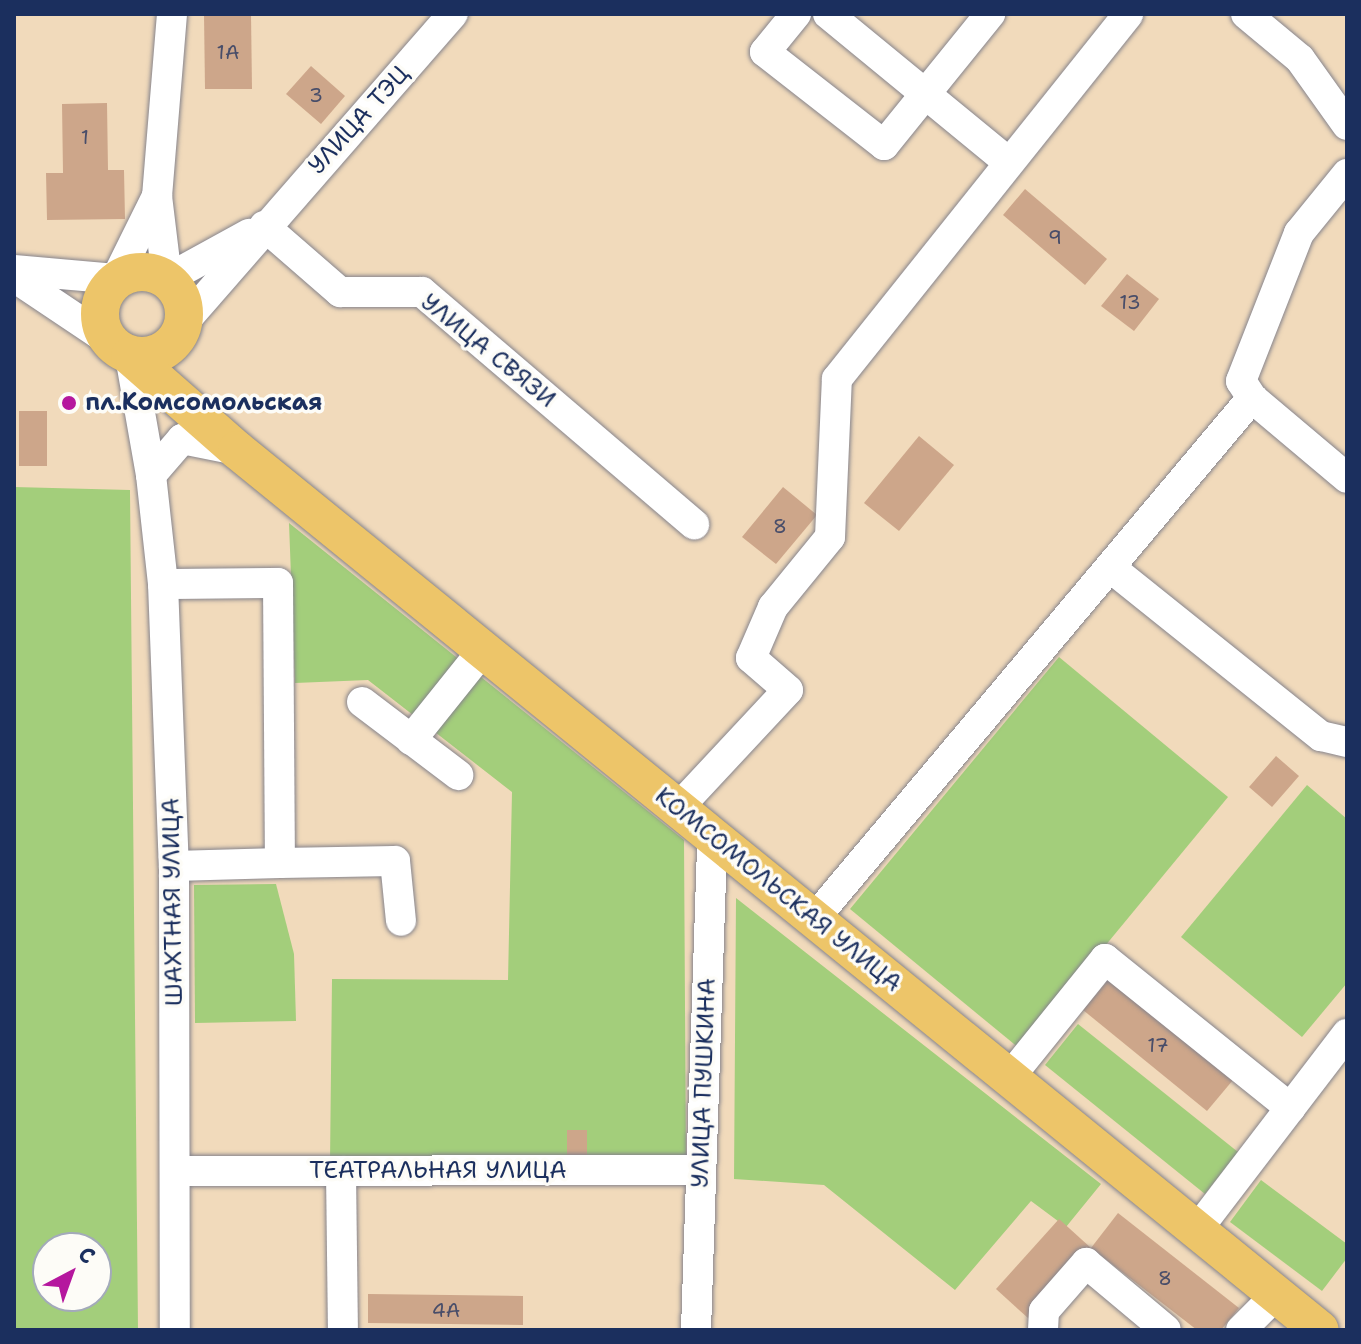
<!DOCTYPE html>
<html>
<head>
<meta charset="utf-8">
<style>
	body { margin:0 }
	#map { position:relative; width:1361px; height:1344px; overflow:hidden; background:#f1dabb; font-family:"Shantell Sans",sans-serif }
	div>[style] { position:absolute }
	.green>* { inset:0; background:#a3ce7b }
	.building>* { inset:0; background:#cda68a }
	.roads { filter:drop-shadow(0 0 2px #86848c) drop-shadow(0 0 2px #86848c) }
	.minor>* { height:30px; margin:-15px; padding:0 15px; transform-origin:15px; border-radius:15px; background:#fff }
	.major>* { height:38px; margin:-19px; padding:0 19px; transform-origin:19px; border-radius:19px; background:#edc569 }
	.major>.ring { margin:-19px; padding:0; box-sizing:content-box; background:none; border:38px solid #edc569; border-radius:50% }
	.dots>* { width:22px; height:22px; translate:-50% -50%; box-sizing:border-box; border:4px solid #fdfcf7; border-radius:50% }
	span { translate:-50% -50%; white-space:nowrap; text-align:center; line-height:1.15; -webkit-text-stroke:7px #fdfcf7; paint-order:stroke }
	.number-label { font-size:20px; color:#484d69 }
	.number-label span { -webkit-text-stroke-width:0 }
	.street-label { font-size:24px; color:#1b2f5e }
	.poi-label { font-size:24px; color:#1b2f5e; font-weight:700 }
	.left { translate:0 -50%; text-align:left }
	.frame { position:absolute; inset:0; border:16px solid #1b2f5e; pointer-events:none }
	.north { position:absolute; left:32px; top:1232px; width:80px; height:80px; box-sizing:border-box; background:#fdfcf7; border:2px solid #a3aaba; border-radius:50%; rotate:41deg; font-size:22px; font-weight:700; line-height:32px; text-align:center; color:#1b2f5e }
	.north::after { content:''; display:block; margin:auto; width:28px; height:36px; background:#b5179e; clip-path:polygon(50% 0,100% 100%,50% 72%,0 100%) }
</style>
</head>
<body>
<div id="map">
	<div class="green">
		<div style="clip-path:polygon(evenodd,14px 487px,130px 490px,138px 1330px,14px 1330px,14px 487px,48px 1248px,96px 1248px,96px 1296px,48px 1296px,48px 1248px)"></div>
		<div style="clip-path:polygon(289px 523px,684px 840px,686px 1166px,330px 1162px,332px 979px,508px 980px,512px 792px,368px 680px,295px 683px)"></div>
		<div style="clip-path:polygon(1059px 657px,1228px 797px,1020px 1049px,850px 909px)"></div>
		<div style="clip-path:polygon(1307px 785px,1347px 819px,1347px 983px,1302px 1037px,1181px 937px)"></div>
		<div style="clip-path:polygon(276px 884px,294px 954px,296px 1021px,195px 1023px,194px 885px)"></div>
		<div style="clip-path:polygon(736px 898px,1101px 1184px,1066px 1227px,1031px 1201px,955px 1290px,824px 1185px,734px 1179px)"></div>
		<div style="clip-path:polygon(1078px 1024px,1238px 1152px,1205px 1194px,1045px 1065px)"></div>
		<div style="clip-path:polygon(1261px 1180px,1347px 1244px,1347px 1258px,1322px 1291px,1230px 1222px)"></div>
	</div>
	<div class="building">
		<div style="clip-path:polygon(204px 14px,251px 14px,252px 89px,205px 89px)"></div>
		<div style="clip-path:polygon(311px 66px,345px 96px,321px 124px,286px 94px)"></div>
		<div style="clip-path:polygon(107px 103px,108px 170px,124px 170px,125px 219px,47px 220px,46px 173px,63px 173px,62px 104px)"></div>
		<div style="clip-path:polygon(1025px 189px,1107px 259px,1085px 285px,1003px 215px)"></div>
		<div style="clip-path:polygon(1127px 274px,1159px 299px,1134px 331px,1101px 306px)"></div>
		<div style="clip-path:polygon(19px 411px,47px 411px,47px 466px,19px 466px)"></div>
		<div style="clip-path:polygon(919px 436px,954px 465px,899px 531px,864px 503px)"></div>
		<div style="clip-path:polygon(783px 487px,817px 515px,776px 564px,742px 537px)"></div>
		<div style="clip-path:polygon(1276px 756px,1299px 776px,1272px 807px,1249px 787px)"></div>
		<div style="clip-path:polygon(1109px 979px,1233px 1080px,1207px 1111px,1083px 1010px)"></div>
		<div style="clip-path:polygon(567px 1130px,587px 1130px,587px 1157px,567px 1157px)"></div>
		<div style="clip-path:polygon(1118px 1213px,1239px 1308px,1221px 1330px,1197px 1330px,1091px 1248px)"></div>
		<div style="clip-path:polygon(1059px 1219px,1091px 1248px,1028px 1318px,996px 1289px)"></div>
		<div style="clip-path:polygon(368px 1294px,523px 1296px,523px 1325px,368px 1323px)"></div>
	</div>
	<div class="roads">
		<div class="minor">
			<div style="left:172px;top:14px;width:183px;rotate:94.7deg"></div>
			<div style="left:157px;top:196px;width:84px;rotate:83.1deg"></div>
			<div style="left:167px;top:279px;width:94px;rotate:-28.8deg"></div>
			<div style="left:796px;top:14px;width:49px;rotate:129.2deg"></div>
			<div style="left:765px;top:52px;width:151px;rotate:38deg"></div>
			<div style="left:884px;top:145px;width:169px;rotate:-51deg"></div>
			<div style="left:828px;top:14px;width:233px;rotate:39.4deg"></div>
			<div style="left:1246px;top:14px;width:70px;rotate:39.8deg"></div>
			<div style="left:1300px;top:59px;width:81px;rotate:54.5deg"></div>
			<div style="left:1347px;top:174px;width:76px;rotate:129.1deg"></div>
			<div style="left:1299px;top:233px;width:159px;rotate:111.4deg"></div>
			<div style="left:1241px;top:381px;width:20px;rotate:57deg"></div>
			<div style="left:1252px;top:398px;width:124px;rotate:40.1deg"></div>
			<div style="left:264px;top:226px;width:101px;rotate:41deg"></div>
			<div style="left:340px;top:292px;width:82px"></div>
			<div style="left:422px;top:292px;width:358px;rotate:40.5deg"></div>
			<div style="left:14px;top:270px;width:102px;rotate:5deg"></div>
			<div style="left:116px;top:279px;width:93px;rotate:-63.7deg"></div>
			<div style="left:14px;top:277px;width:110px;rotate:33.8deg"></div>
			<div style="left:184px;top:322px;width:409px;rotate:-48.9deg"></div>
			<div style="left:130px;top:356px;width:121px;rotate:80deg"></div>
			<div style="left:151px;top:475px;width:110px;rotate:83.7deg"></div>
			<div style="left:163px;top:584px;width:282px;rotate:87.8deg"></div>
			<div style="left:174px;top:866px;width:464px;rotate:89.9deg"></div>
			<div style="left:151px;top:475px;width:48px;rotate:-49.3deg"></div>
			<div style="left:182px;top:439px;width:56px;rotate:11.3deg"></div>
			<div style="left:1111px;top:568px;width:269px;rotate:38.7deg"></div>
			<div style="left:1321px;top:736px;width:27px;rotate:13deg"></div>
			<div style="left:163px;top:584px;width:115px;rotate:-0.5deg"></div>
			<div style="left:278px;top:583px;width:280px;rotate:89.6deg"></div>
			<div style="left:280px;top:863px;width:106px;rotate:178.4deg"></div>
			<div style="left:362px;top:702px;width:121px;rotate:37.2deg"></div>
			<div style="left:411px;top:740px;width:115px;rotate:-51.3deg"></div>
			<div style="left:678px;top:808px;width:161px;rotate:-47deg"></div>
			<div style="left:788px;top:690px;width:49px;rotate:-139.1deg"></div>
			<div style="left:751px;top:658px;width:56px;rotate:-66.7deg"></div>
			<div style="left:773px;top:607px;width:90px;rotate:-50.8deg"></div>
			<div style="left:830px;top:537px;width:158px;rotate:-87.5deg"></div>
			<div style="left:837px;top:379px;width:467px;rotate:-51.4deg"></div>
			<div style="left:280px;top:863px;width:115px;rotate:-1deg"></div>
			<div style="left:395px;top:861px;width:60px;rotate:84.3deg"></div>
			<div style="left:814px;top:919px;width:681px;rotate:-49.95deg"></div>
			<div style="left:1009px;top:1078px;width:153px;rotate:-51.1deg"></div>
			<div style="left:1105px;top:959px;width:238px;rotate:38.8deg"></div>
			<div style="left:175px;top:1171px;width:526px;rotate:-0.11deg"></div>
			<div style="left:341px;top:1171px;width:159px;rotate:89.3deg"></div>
			<div style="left:1197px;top:1230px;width:247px;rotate:-52.6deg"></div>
			<div style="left:696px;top:1330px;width:494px;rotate:-88.1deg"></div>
			<div style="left:1043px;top:1330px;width:19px;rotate:-87deg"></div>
			<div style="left:1044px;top:1311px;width:64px;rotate:-48.8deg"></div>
			<div style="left:1086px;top:1263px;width:104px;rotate:39.9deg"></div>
			<div style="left:1241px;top:1330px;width:49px;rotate:-45deg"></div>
		</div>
		<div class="major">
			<div class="ring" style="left:100px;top:272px;width:46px;height:46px"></div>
			<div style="left:130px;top:356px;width:142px;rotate:41.3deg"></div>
			<div style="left:237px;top:450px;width:1395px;rotate:39.1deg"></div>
		</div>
	</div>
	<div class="dots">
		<div style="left:69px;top:403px;background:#b5179e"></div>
	</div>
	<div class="number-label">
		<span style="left:228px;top:52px">1А</span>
		<span style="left:316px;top:95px">3</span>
		<span style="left:85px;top:137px">1</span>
		<span style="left:1055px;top:237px">9</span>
		<span style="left:1130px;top:302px">13</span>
		<span style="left:780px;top:526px">8</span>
		<span style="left:1158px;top:1045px">17</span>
		<span style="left:1165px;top:1278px">8</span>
		<span style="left:446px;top:1310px">4А</span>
	</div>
	<div class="street-label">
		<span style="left:359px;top:120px;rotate:-48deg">УЛИЦА ТЭЦ</span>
		<span style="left:488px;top:351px;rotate:39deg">УЛИЦА СВЯЗИ</span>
		<span style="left:778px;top:890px;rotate:39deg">КОМСОМОЛЬСКАЯ УЛИЦА</span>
		<span style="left:173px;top:902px;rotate:-91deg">ШАХТНАЯ УЛИЦА</span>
		<span style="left:704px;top:1083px;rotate:-88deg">УЛИЦА ПУШКИНА</span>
		<span style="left:438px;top:1171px">ТЕАТРАЛЬНАЯ УЛИЦА</span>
	</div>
	<div class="poi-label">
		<span class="left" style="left:85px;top:403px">пл.Комсомольская</span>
	</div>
	<div class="frame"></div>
	<div class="north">С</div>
</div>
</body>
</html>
